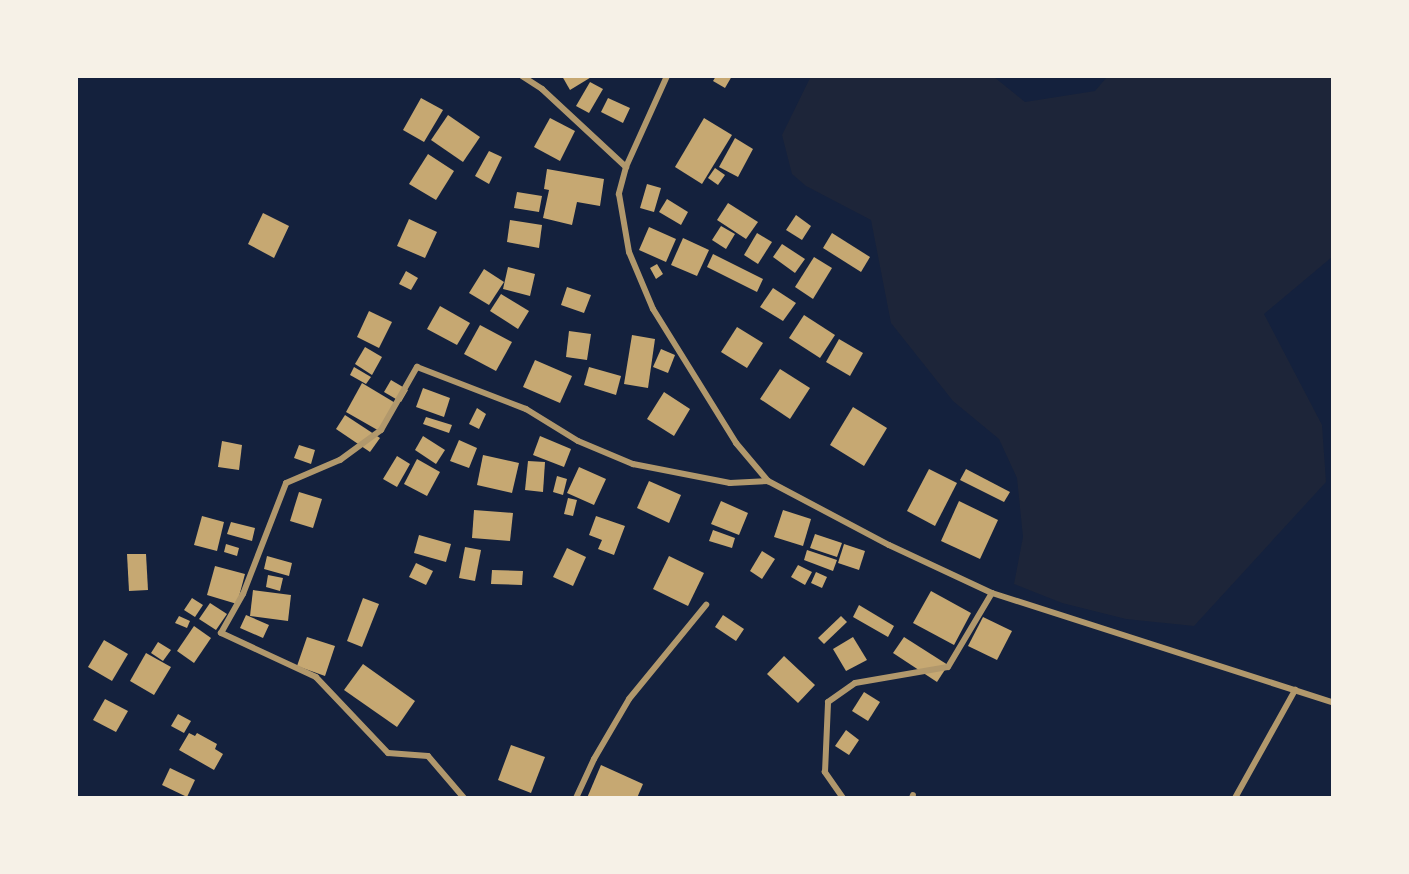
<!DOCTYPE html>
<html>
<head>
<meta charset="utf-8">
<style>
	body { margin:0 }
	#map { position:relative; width:1409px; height:874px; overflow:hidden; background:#14213d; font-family:Figtree,sans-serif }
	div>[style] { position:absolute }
	.green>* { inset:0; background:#1d2539 }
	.building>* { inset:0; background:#c6a872 }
	.minor>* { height:6px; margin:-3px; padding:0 3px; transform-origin:3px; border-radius:3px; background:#b1986c }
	span { translate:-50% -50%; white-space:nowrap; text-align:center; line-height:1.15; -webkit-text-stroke:5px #f6f1e7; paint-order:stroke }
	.frame { position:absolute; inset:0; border:78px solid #f6f1e7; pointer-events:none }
</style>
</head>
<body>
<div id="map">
	<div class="green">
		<div style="clip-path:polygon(811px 76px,994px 77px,1025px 102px,1095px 91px,1107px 77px,1332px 77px,1332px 257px,1264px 314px,1322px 425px,1326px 482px,1194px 626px,1126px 619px,1062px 603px,1014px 584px,1023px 537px,1017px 478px,999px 439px,953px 401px,891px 323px,871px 220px,806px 186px,792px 174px,782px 135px)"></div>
	</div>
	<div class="building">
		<div style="clip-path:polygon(562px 76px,593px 76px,570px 90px)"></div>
		<div style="clip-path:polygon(716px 76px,732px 76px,725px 88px,713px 81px)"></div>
		<div style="clip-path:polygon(590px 82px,603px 89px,589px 113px,576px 106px)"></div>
		<div style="clip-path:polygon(421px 98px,443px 110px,424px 142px,403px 130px)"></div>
		<div style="clip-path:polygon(608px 98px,630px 108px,623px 123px,601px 112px)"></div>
		<div style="clip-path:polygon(448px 115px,480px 137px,463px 162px,431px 140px)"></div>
		<div style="clip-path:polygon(550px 118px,575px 131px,560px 161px,534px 147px)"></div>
		<div style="clip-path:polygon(704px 118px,732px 135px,702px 184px,675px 167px)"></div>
		<div style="clip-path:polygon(735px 138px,753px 149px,738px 177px,719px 167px)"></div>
		<div style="clip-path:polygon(489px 151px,502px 157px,489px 184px,475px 176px)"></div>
		<div style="clip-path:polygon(428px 154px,454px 171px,436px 200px,409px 184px)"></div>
		<div style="clip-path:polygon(715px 168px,725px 175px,718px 185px,708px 178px)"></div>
		<div style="clip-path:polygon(547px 169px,604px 179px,600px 206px,577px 202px,572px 225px,543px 218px,549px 190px,544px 189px)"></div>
		<div style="clip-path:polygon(647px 184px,661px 188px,654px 212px,640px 208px)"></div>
		<div style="clip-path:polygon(517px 192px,542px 196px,539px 212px,514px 208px)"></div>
		<div style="clip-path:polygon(667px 199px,688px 212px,681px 225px,659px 212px)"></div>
		<div style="clip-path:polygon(728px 203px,758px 222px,746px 239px,717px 220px)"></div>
		<div style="clip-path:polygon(263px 213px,289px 226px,274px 258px,248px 244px)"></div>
		<div style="clip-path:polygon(796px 215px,811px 226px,802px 240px,786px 230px)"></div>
		<div style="clip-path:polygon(409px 219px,437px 232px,425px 258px,397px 246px)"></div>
		<div style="clip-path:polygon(510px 220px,542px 225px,539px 248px,507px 242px)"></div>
		<div style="clip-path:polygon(721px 226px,735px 234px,726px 249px,712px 240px)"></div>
		<div style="clip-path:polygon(649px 227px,676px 239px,666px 262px,639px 250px)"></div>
		<div style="clip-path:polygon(757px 233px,772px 242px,758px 264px,744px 255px)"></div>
		<div style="clip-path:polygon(832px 233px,870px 257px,861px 272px,823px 248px)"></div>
		<div style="clip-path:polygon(683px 238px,709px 250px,697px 276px,671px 265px)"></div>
		<div style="clip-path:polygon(782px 244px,805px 259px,795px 273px,773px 257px)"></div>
		<div style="clip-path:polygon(713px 254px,763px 279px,757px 292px,707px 267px)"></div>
		<div style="clip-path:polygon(814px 257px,832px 268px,813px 299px,795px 287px)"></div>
		<div style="clip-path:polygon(657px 264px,663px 274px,656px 279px,650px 268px)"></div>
		<div style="clip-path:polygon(508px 267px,535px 274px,530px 296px,503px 289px)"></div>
		<div style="clip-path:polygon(484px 269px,504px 282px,489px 305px,469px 293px)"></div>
		<div style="clip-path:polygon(406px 271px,418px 278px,411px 290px,399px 284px)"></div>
		<div style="clip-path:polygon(567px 287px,591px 295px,584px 313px,561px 305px)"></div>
		<div style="clip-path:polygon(773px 288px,796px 303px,783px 321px,760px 307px)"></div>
		<div style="clip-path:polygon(501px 294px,529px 311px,518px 329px,490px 311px)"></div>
		<div style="clip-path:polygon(440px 306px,470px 323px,457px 345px,427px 329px)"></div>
		<div style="clip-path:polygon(369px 311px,392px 322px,379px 348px,357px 337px)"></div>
		<div style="clip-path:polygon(804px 315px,835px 335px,820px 358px,789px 338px)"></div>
		<div style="clip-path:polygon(480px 325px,512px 342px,496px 371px,464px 354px)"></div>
		<div style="clip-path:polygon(737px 327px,763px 343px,747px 368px,721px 352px)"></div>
		<div style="clip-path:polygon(569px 331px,591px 334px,587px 360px,566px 357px)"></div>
		<div style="clip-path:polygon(632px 335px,655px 339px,648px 388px,624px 384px)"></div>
		<div style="clip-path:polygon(839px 339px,863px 353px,850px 376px,826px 362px)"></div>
		<div style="clip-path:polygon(365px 347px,382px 357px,372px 375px,355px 364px)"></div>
		<div style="clip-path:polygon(661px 349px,675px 355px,668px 373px,653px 367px)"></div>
		<div style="clip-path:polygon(535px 360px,572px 376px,560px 403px,523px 387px)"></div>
		<div style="clip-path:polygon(354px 367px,371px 377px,366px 384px,350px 375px)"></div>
		<div style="clip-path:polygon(589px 367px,621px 376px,616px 395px,584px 385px)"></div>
		<div style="clip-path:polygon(780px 369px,810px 388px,790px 419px,760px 399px)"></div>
		<div style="clip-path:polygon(391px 380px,408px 390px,401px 402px,384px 392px)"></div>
		<div style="clip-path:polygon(362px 383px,397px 404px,381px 432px,346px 412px)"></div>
		<div style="clip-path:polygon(423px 388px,450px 398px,444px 417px,416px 407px)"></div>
		<div style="clip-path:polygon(664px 392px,690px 409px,674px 436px,647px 419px)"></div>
		<div style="clip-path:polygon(853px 407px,887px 428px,864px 466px,830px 445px)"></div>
		<div style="clip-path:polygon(477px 408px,486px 414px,479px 429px,469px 424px)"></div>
		<div style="clip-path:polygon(345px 415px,380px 438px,370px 452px,336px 429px)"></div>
		<div style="clip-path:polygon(426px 417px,452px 425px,449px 433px,423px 424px)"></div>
		<div style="clip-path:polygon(423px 436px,445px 450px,436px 464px,415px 450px)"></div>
		<div style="clip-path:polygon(540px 436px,571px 449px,564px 467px,533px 455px)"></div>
		<div style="clip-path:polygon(459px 440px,477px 448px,469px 468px,450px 461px)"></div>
		<div style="clip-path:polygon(222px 441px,242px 445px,239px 470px,218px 467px)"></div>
		<div style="clip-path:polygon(299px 445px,315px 450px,311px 464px,294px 458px)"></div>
		<div style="clip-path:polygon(483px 455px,519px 463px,512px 493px,477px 485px)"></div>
		<div style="clip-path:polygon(397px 456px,410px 464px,397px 487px,383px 479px)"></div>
		<div style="clip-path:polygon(417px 459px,440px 472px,427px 496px,404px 484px)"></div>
		<div style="clip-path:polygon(528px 461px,545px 462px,543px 492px,525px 490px)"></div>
		<div style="clip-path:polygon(579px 467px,606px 479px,594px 505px,567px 493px)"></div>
		<div style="clip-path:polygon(929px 469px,957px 483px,935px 526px,907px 511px)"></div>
		<div style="clip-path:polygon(966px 469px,1010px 492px,1004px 502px,960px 480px)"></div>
		<div style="clip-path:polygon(557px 476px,567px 479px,563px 495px,553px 492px)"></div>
		<div style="clip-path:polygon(649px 481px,681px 495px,669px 523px,637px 508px)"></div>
		<div style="clip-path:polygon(299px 492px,322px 499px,313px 528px,290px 521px)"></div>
		<div style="clip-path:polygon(568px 498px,577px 500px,573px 516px,564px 514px)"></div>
		<div style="clip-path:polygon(721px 501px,748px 513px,739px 535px,711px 524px)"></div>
		<div style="clip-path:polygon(959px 501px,998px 520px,980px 559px,941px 541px)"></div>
		<div style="clip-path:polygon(474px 510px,513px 513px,510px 541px,472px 538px)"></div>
		<div style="clip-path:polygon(783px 510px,811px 519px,803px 546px,774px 537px)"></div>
		<div style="clip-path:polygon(202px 516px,224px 522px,217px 551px,194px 545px)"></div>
		<div style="clip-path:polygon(596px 516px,625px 526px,614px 555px,598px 549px,602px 540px,589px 535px)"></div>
		<div style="clip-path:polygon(231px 522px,255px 528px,252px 541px,227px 534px)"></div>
		<div style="clip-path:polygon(713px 530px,735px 538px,732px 548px,709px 541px)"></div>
		<div style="clip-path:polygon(815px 534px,842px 543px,837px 557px,810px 548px)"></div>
		<div style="clip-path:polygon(419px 535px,451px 544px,446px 562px,414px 553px)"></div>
		<div style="clip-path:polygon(226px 544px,239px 548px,237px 556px,224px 552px)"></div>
		<div style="clip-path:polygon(844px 544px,865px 551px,859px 570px,838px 563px)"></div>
		<div style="clip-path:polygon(465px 547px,481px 550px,475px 581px,459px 578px)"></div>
		<div style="clip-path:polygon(567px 548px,586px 557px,573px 586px,553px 577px)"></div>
		<div style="clip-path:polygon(807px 550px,837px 560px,833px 571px,804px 560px)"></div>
		<div style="clip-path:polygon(762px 551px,775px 559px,762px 579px,750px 571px)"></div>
		<div style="clip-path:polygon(127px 554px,146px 554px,148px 590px,129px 591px)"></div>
		<div style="clip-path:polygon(267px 556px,292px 563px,289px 576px,264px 569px)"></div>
		<div style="clip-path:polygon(669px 556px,704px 573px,688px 606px,653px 589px)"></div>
		<div style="clip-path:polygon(416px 563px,433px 571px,426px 585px,409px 577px)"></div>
		<div style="clip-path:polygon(798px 565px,812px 572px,805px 585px,791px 577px)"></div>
		<div style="clip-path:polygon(215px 566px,245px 574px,237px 604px,207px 595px)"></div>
		<div style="clip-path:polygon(492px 570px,523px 571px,522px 585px,491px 584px)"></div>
		<div style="clip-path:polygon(816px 572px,827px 577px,822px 588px,811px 583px)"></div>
		<div style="clip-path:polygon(268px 575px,283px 578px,280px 591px,266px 587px)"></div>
		<div style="clip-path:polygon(253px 590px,291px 595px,288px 621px,250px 616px)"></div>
		<div style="clip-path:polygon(931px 591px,971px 613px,954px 645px,913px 623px)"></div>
		<div style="clip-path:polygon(192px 598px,203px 605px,195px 617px,184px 610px)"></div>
		<div style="clip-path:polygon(363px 598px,379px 604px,362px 647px,347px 641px)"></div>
		<div style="clip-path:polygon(210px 603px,227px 614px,216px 630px,199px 619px)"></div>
		<div style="clip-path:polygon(859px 605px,894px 626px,888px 637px,853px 617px)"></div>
		<div style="clip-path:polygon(246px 615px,269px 625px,263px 638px,240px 628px)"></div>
		<div style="clip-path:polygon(723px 615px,744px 629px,736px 641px,715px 627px)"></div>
		<div style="clip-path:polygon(179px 616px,190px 621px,187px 628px,175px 623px)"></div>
		<div style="clip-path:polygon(841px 616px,847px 622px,824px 644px,818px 638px)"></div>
		<div style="clip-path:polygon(983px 617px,1012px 631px,997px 660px,968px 646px)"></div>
		<div style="clip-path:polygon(194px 626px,211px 638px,194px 663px,177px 651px)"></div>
		<div style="clip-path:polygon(307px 637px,335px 646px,325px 676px,297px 666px)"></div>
		<div style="clip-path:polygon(853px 637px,867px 660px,846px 671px,833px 649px)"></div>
		<div style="clip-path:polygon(904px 637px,948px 665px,937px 682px,893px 653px)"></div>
		<div style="clip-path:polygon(104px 640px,128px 654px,112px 681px,88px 667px)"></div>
		<div style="clip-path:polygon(158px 642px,171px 650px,163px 661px,151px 653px)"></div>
		<div style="clip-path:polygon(146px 653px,171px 667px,154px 695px,130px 681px)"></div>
		<div style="clip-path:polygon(784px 656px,815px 685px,798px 703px,767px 674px)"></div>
		<div style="clip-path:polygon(363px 664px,415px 701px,397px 727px,344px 690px)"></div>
		<div style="clip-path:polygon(864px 692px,880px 702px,868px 721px,852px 711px)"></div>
		<div style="clip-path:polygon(105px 699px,128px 711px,116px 732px,93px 720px)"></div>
		<div style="clip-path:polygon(178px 714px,191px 721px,184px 733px,171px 726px)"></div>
		<div style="clip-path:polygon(846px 730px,859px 740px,849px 755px,835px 746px)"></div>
		<div style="clip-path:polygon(189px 733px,195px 736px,197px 733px,217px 744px,215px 749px,223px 754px,214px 770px,179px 750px)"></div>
		<div style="clip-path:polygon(511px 745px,545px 757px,531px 793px,498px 780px)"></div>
		<div style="clip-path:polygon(601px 765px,643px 784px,637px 798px,587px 798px)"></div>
		<div style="clip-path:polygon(170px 768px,195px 780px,187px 797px,162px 785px)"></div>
	</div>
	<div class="minor">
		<div style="left:522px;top:76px;width:24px;rotate:33deg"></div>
		<div style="left:542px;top:89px;width:115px;rotate:42.9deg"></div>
		<div style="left:667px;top:76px;width:100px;rotate:114.3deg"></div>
		<div style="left:626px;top:167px;width:28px;rotate:105deg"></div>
		<div style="left:619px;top:194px;width:59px;rotate:80.2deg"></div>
		<div style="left:629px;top:252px;width:62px;rotate:67.2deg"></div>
		<div style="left:653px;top:309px;width:158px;rotate:58.2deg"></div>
		<div style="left:736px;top:443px;width:50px;rotate:49.9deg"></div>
		<div style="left:768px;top:481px;width:137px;rotate:27.9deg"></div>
		<div style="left:889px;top:545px;width:114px;rotate:25deg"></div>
		<div style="left:992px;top:593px;width:357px;rotate:17.8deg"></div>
		<div style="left:464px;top:798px;width:55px;rotate:-130.6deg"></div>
		<div style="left:428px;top:756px;width:40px;rotate:-175.7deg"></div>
		<div style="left:388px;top:753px;width:105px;rotate:-133.5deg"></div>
		<div style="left:316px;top:677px;width:105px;rotate:-155.1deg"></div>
		<div style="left:221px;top:633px;width:45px;rotate:-60.6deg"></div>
		<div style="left:243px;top:594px;width:119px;rotate:-68.8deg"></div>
		<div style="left:286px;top:483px;width:59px;rotate:-23.1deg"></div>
		<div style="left:340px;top:460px;width:51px;rotate:-36.2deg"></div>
		<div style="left:381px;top:430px;width:73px;rotate:-60.3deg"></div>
		<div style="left:417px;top:367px;width:117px;rotate:21.1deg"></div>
		<div style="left:526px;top:409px;width:61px;rotate:31.6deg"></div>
		<div style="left:578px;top:441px;width:60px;rotate:22.7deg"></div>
		<div style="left:633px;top:464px;width:99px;rotate:11.1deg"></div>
		<div style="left:730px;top:483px;width:38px;rotate:-3deg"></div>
		<div style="left:576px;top:798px;width:43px;rotate:-65.2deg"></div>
		<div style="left:594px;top:759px;width:69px;rotate:-59.7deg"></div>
		<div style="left:629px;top:699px;width:122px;rotate:-50.7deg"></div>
		<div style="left:843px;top:798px;width:32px;rotate:-125deg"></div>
		<div style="left:825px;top:772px;width:70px;rotate:-87.5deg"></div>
		<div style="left:828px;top:702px;width:33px;rotate:-35deg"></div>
		<div style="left:855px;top:683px;width:94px;rotate:-9.8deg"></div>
		<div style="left:948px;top:667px;width:86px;rotate:-59.3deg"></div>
		<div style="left:912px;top:798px;width:3px;rotate:-72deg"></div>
		<div style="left:1235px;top:798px;width:124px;rotate:-60.9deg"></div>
	</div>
	<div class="frame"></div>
</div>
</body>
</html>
